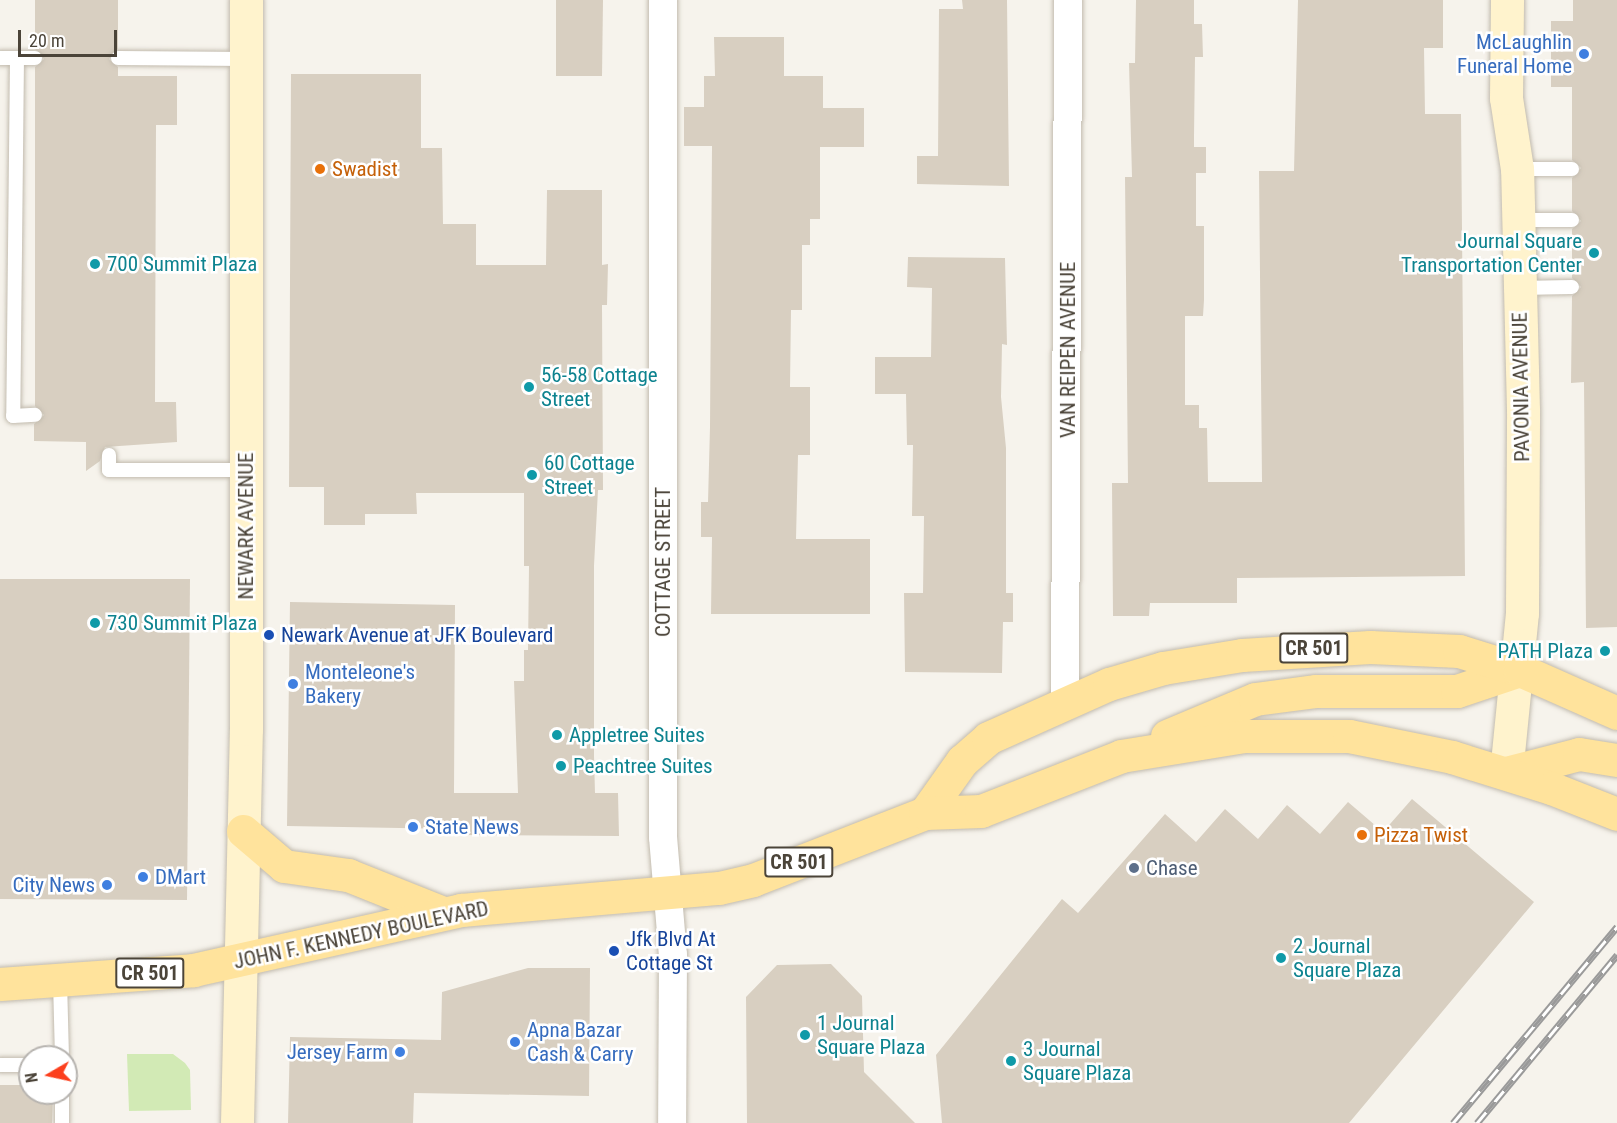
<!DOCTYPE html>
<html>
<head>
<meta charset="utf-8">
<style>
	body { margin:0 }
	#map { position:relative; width:1617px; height:1123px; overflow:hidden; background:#f6f3ec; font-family:"Roboto Condensed",sans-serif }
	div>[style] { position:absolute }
	.green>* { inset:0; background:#d2eab5 }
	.building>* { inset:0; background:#d8cfc1 }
	.roads { filter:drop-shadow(0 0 2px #c2bbae) drop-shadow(0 0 2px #c2bbae) }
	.lane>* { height:14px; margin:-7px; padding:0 7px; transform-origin:7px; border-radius:7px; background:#fff }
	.street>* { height:28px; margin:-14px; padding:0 14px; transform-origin:14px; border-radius:14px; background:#fff }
	.secondary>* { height:33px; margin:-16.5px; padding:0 16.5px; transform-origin:16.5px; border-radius:16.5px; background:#fff3cd }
	.primary>* { height:33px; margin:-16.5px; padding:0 16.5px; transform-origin:16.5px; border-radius:16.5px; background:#ffe39c }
	.rail>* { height:7px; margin-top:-3.5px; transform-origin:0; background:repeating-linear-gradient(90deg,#fff 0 14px,#9a9a9a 0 28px); box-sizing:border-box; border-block:2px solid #9a9a9a }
	.dots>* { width:16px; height:16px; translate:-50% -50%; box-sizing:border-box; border:3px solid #fff; border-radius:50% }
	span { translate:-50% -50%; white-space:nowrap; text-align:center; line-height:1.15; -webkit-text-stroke:5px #fff; paint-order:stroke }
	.shield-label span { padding:2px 4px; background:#fff; border:2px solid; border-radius:4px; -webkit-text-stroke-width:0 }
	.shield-label { font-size:20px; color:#4b4439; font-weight:700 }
	.shop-label { font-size:21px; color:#366cbe }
	.right { translate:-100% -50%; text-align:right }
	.left { translate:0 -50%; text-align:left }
	.food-label { font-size:21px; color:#c56008 }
	.culture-label { font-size:21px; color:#0d838f }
	.street-label { font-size:21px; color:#4b4439 }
	.transit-label { font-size:21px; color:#164399 }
	.service-label { font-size:21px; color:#4e5e75 }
	.north { position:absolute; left:18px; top:1045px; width:60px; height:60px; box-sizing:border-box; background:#fff; border:2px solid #b7b4b0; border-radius:50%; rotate:261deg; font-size:16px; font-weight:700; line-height:24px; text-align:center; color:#4b4439 }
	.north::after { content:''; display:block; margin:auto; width:21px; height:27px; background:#fc3f1d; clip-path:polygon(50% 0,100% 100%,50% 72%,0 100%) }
	.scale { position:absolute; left:18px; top:30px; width:99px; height:27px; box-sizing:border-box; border:3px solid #4b4439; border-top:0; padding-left:8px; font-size:18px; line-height:21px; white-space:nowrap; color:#4b4439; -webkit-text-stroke:4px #fff; paint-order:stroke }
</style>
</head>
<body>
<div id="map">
	<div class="green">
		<div style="clip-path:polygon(127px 1054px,173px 1054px,185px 1063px,190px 1070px,191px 1110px,129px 1111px)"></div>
	</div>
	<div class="building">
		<div style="clip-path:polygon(35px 0,118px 0,118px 49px,109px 59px,118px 67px,118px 76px,177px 76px,177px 125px,156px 125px,155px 402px,176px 402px,177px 442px,105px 447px,100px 461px,86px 471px,86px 442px,34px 441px,34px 424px,44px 415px,35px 406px,35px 67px,44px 59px,35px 49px)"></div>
		<div style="clip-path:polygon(556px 0,603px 0,602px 76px,556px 76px)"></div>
		<div style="clip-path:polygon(962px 0,1007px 0,1009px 186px,917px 184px,917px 156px,938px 156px,939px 9px,963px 9px)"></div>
		<div style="clip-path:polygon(1136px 0,1194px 0,1194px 24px,1202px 24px,1203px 57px,1195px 57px,1194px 137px,1194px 147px,1206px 147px,1206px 173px,1196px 173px,1196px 226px,1204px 226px,1204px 300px,1203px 316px,1185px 316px,1185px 405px,1199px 405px,1199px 428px,1207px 428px,1208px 482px,1262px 482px,1259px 171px,1294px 171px,1298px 0,1443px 0,1443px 48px,1424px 48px,1425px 114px,1461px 114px,1465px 576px,1237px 578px,1237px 603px,1150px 603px,1149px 616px,1113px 616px,1112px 483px,1128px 483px,1125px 177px,1132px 177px,1129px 63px,1135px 63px)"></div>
		<div style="clip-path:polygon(1573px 0,1617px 0,1617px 627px,1586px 628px,1584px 382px,1571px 383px,1572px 296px,1581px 287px,1572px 278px,1572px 229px,1581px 221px,1572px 211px,1572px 178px,1581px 168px,1572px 160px,1572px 87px,1551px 87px,1551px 21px,1573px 21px)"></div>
		<div style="clip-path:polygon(714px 37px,784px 37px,784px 76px,823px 76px,823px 108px,864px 108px,864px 147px,820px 147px,820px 219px,810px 219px,810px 245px,802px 245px,802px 310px,791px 310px,790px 387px,810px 387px,810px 455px,798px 455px,796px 539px,870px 539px,870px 614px,711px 614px,712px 537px,701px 537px,701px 502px,708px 502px,710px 427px,712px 146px,684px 146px,684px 107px,704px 107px,704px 76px,715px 76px)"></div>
		<div style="clip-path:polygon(291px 74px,421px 74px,421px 148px,442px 148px,443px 224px,476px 224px,476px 265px,546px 265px,547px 190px,602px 190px,602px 265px,608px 264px,607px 305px,602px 305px,603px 490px,598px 490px,594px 566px,594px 756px,595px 793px,618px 793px,619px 836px,456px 835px,456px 829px,287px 826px,290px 602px,455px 605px,454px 793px,518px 793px,514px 681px,524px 681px,524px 650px,528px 650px,529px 566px,524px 566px,524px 493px,416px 493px,417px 514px,365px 514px,365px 525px,324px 525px,324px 487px,289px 487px)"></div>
		<div style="clip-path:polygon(908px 257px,1005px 258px,1007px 345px,1002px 344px,1001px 397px,1006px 448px,1006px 593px,1013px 593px,1013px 622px,1003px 622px,1002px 673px,905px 672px,904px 593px,923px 593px,924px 516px,912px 516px,913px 445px,907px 445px,906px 394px,875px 394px,875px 357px,931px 357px,932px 288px,907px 287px)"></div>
		<div style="clip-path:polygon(0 579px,190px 579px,187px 900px,0 899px)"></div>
		<div style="clip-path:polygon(1412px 799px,1534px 902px,1349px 1123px,942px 1123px,936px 1055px,1062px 899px,1078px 913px,1165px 814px,1196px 842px,1225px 809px,1258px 839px,1287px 805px,1320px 834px,1348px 802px,1383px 832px)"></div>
		<div style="clip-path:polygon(831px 964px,862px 996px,864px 1072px,915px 1123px,747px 1123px,746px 997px,777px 965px)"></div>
		<div style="clip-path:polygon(528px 968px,590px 968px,589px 1096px,414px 1093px,413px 1123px,288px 1123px,290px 1037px,441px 1040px,442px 992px)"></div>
		<div style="clip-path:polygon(0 1085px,30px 1085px,30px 1093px,53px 1093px,52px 1123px,0 1123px)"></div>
	</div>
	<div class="roads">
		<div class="lane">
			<div style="left:0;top:58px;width:35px"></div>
			<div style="left:17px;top:58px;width:358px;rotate:90.6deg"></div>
			<div style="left:13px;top:416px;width:22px;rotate:-3deg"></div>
			<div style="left:118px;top:58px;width:128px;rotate:0.4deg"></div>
			<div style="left:1517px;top:169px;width:55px"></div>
			<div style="left:1517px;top:220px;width:55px"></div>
			<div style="left:1519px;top:288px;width:53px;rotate:-1.1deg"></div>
			<div style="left:109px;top:455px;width:15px;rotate:90deg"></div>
			<div style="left:109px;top:470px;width:137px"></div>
			<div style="left:60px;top:981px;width:76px;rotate:88.5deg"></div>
			<div style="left:0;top:1065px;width:30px"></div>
			<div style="left:62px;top:1093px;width:30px;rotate:90deg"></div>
		</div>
		<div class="street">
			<div style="left:663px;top:0;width:837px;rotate:90deg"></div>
			<div style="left:663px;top:837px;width:118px;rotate:85.2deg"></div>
			<div style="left:673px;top:955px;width:168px;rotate:90.3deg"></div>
			<div style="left:1065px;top:700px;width:700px;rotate:-89.75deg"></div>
		</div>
		<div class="secondary">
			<div style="left:1506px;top:773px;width:161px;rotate:-84.3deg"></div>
			<div style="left:1522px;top:613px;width:203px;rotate:-89.7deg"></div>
			<div style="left:1523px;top:410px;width:241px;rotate:-91.4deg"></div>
			<div style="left:1517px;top:169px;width:72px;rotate:-98.8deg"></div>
			<div style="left:1506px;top:98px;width:98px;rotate:-89.4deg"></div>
			<div style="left:237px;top:1123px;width:394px;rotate:-88.7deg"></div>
			<div style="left:246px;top:729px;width:729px;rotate:-90deg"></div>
		</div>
		<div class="primary">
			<div style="left:1167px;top:736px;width:95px;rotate:-22.8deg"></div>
			<div style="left:1255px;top:699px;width:62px;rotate:-7.5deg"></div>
			<div style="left:1316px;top:691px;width:141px"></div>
			<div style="left:1457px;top:691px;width:66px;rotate:-18.4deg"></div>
			<div style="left:1506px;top:773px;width:75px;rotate:-14.6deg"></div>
			<div style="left:1579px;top:754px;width:38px;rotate:9deg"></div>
			<div style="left:925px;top:813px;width:64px;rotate:-54.6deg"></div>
			<div style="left:962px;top:761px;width:35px;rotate:-41deg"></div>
			<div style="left:988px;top:738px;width:133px;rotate:-24.1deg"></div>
			<div style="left:1109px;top:684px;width:56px;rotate:-16.5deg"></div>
			<div style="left:1163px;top:668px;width:80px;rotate:-9.3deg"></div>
			<div style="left:1242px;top:655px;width:128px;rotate:-3.6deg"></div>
			<div style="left:1370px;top:647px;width:89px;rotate:2.6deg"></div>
			<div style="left:1459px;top:651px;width:64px;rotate:17.3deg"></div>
			<div style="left:1520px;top:670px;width:106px;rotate:23.9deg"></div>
			<div style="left:243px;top:831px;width:54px;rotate:40.5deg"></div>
			<div style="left:284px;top:866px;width:65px;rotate:8deg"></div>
			<div style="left:348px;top:875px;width:102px;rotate:21.8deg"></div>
			<div style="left:0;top:984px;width:194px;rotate:-4.1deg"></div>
			<div style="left:193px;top:970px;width:275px;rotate:-12.6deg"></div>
			<div style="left:461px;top:910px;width:259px;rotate:-4.9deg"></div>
			<div style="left:719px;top:888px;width:35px;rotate:-13deg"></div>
			<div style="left:753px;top:880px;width:185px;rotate:-21.3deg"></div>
			<div style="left:925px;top:813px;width:56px;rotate:-2deg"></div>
			<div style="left:981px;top:811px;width:150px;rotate:-21.4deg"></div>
			<div style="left:1121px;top:756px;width:125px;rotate:-9.2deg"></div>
			<div style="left:1244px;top:736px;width:105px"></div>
			<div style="left:1349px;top:736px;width:105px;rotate:11.5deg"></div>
			<div style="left:1452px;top:757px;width:104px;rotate:17.4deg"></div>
			<div style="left:1551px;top:788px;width:71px;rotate:21.5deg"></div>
		</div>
	</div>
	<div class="rail">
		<div style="left:1453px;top:1123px;width:256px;rotate:-50.1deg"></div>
		<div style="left:1477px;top:1123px;width:219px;rotate:-50.2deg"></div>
	</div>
	<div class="dots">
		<div style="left:1584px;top:54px;background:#3f7fe0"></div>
		<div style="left:320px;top:169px;background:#e8710a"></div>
		<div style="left:1594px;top:253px;background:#0f9aa8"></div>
		<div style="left:95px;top:264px;background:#0f9aa8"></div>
		<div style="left:529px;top:387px;background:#0f9aa8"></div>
		<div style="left:532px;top:475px;background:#0f9aa8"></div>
		<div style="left:95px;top:623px;background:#0f9aa8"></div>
		<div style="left:269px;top:635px;background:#1a4fb4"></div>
		<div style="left:1605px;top:651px;background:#0f9aa8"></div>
		<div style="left:293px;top:684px;background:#3f7fe0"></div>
		<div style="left:557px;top:735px;background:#0f9aa8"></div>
		<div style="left:561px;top:766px;background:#0f9aa8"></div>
		<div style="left:413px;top:827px;background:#3f7fe0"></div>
		<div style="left:1362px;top:835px;background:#e8710a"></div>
		<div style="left:1134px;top:868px;background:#5c6f8a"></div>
		<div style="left:143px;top:877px;background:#3f7fe0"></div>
		<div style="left:107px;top:885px;background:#3f7fe0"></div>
		<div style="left:614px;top:951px;background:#1a4fb4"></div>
		<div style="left:1281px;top:958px;background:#0f9aa8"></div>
		<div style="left:805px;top:1035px;background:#0f9aa8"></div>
		<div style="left:515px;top:1042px;background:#3f7fe0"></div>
		<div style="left:400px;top:1052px;background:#3f7fe0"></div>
		<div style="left:1011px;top:1061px;background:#0f9aa8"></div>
	</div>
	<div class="shield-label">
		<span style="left:1314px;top:648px">CR 501</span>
		<span style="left:799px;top:862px">CR 501</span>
		<span style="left:150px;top:973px">CR 501</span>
	</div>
	<div class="shop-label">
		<span class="right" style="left:1572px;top:54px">McLaughlin<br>Funeral Home</span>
		<span class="left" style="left:305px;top:684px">Monteleone's<br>Bakery</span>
		<span class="left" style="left:425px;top:827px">State News</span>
		<span class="left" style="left:155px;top:877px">DMart</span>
		<span class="right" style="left:95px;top:885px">City News</span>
		<span class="left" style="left:527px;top:1042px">Apna Bazar<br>Cash &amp; Carry</span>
		<span class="right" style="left:388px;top:1052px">Jersey Farm</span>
	</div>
	<div class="food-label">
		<span class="left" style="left:332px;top:169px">Swadist</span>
		<span class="left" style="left:1374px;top:835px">Pizza Twist</span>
	</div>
	<div class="culture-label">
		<span class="right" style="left:1582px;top:253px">Journal Square<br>Transportation Center</span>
		<span class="left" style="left:107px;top:264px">700 Summit Plaza</span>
		<span class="left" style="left:541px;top:387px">56-58 Cottage<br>Street</span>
		<span class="left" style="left:544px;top:475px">60 Cottage<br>Street</span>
		<span class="left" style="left:107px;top:623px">730 Summit Plaza</span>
		<span class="right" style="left:1593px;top:651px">PATH Plaza</span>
		<span class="left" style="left:569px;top:735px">Appletree Suites</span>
		<span class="left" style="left:573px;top:766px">Peachtree Suites</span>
		<span class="left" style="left:1293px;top:958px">2 Journal<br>Square Plaza</span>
		<span class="left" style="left:817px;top:1035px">1 Journal<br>Square Plaza</span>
		<span class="left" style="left:1023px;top:1061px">3 Journal<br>Square Plaza</span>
	</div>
	<div class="street-label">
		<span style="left:1068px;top:350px;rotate:-90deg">VAN REIPEN AVENUE</span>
		<span style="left:1521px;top:387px;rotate:-91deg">PAVONIA AVENUE</span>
		<span style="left:246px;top:526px;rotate:-90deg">NEWARK AVENUE</span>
		<span style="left:663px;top:562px;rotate:-90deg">COTTAGE STREET</span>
		<span style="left:361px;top:935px;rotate:-12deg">JOHN F. KENNEDY BOULEVARD</span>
	</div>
	<div class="transit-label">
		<span class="left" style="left:281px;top:635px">Newark Avenue at JFK Boulevard</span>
		<span class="left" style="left:626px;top:951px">Jfk Blvd At<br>Cottage St</span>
	</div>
	<div class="service-label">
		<span class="left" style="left:1146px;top:868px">Chase</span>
	</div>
	<div class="north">N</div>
	<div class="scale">20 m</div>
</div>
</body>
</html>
